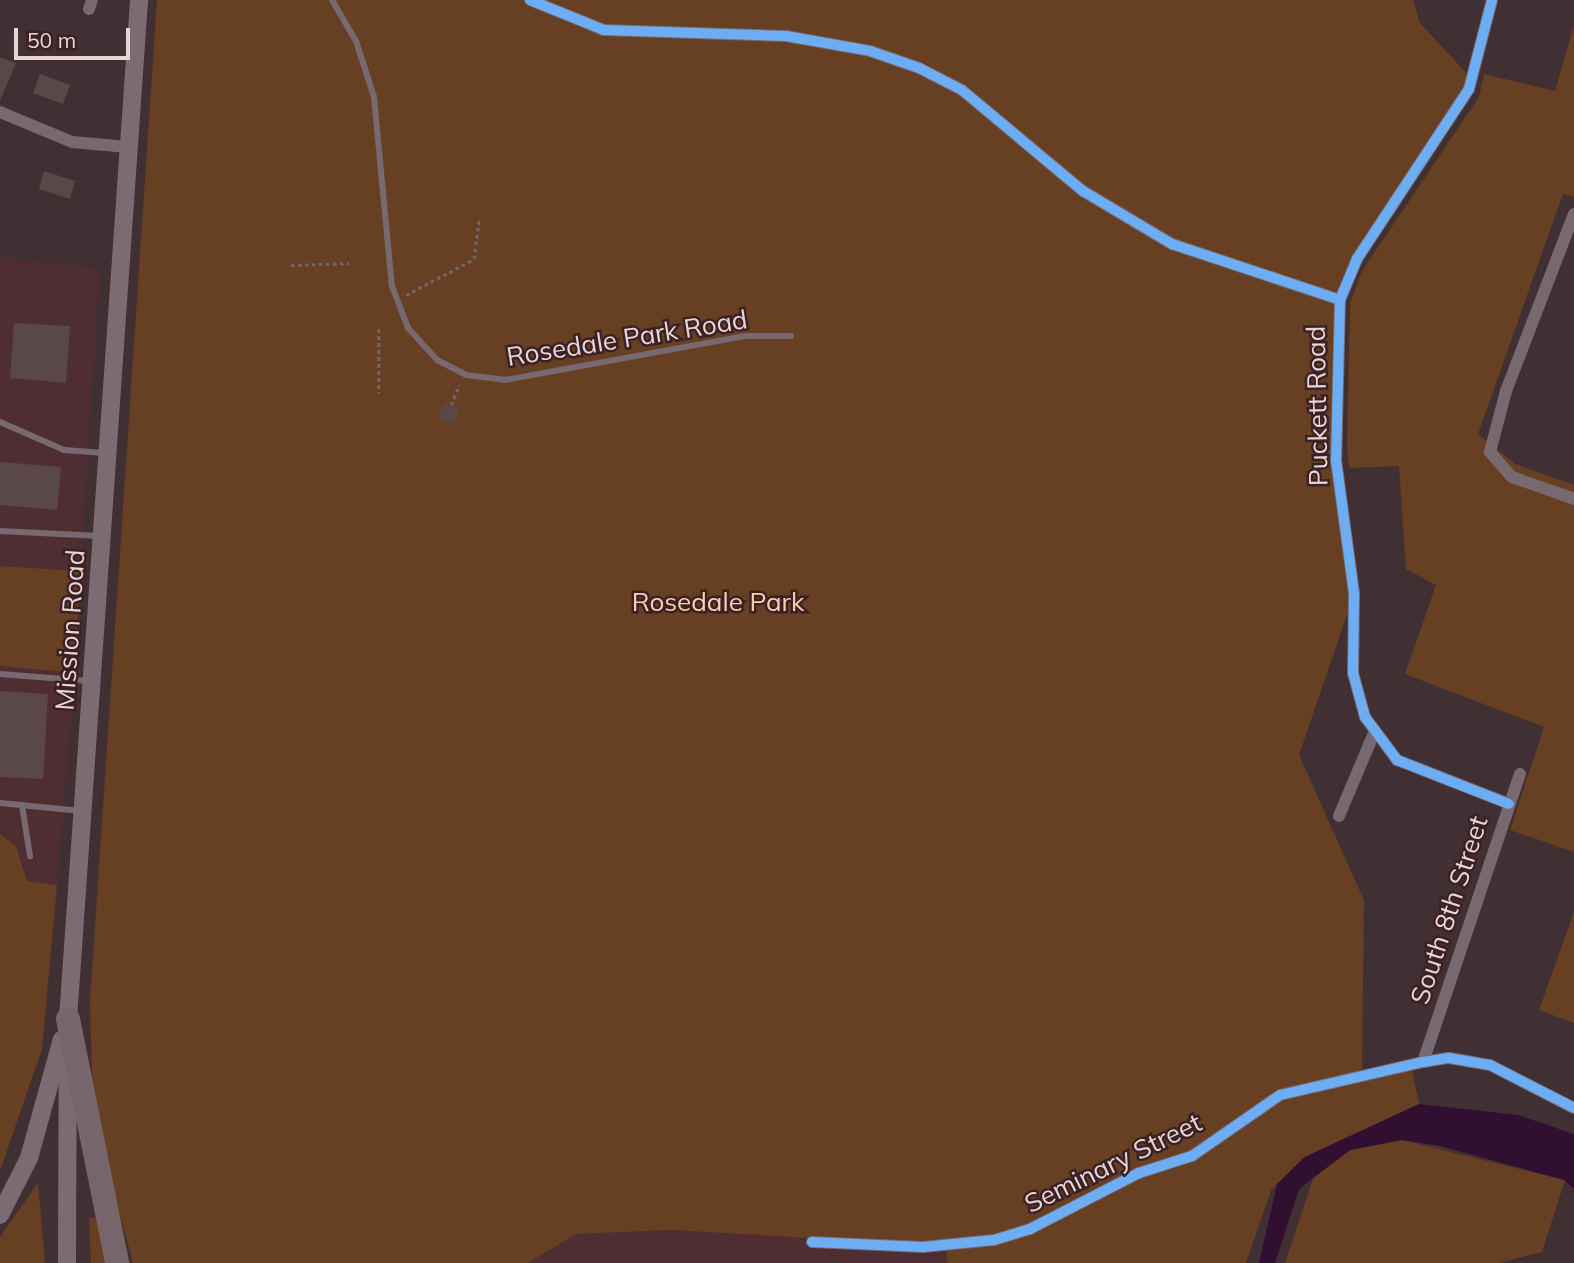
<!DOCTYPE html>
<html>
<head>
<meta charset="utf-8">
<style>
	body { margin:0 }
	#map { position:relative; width:1574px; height:1263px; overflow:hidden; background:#403033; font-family:Mulish,sans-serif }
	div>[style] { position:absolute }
	.built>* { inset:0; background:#4f2e33 }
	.green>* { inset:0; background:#673f22 }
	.water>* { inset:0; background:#310f31 }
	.building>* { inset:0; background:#5a4747 }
	.path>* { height:2.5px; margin-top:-1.25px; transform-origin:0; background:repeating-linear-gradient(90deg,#72666a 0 3.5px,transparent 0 7px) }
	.lane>* { height:6px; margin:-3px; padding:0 3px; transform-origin:3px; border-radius:3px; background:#786970 }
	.street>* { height:12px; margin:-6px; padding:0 6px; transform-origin:6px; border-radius:6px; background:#786970 }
	.secondary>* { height:18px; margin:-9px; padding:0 9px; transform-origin:9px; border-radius:9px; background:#7c6b73 }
	.highway>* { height:24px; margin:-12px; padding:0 12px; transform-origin:12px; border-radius:12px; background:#76666c }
	.cycleway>* { height:10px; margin:-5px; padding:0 5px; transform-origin:5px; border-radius:5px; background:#6dadf4 }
	span { translate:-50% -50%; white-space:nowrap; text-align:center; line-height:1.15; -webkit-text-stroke:5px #3c2124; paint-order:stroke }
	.street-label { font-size:26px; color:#e8d5d7 }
	.park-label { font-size:26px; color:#fbceb0 }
	.scale { position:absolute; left:14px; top:28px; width:116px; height:32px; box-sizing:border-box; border:4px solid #e8d5d7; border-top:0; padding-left:9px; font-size:21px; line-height:24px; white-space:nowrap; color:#e8d5d7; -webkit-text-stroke:5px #3c2124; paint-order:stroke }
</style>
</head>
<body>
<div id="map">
	<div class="built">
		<div style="clip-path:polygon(0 257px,100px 269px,80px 571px,0 566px)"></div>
		<div style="clip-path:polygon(0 666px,75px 673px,57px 885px,27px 881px,16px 846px,0 834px)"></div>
		<div style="clip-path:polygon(672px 1230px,946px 1233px,947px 1263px,528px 1263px,576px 1234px)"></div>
	</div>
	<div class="green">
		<div style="clip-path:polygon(157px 0,1413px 0,1420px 23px,1471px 78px,1340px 300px,1336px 460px,1354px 594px,1299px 755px,1364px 900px,1362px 1076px,1412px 1068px,1419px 1104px,1304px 1157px,1271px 1190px,1246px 1263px,947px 1263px,946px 1246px,672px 1230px,576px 1234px,528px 1263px,133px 1263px,93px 1113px,90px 1001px)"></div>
		<div style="clip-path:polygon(1574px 25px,1574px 197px,1563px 194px,1478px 434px,1515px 464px,1574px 485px,1574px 852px,1510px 830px,1544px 727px,1405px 674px,1436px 585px,1406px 569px,1399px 466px,1349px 468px,1347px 445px,1350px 303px,1362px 271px,1479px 97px,1484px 74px,1555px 91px)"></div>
		<div style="clip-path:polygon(0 566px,80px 571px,75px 673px,0 666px)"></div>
		<div style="clip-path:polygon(0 834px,16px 846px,27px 881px,57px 885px,42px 1049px,0 1171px)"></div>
		<div style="clip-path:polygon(1574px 912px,1574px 1023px,1539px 1010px)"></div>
		<div style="clip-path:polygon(1402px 1140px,1565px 1180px,1542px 1252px,1499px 1263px,1285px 1263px,1314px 1176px,1350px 1150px)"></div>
		<div style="clip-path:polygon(38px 1183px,45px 1263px,0 1263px,0 1237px)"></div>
		<div style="clip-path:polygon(89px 1218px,96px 1218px,108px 1263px,91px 1263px)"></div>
	</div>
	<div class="water">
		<div style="clip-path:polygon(1419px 1104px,1518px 1115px,1574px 1134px,1574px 1189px,1564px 1180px,1440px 1146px,1402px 1140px,1350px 1150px,1299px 1189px,1275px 1263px,1259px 1263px,1277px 1184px,1305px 1157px)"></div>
	</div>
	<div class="building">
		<div style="clip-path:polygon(0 57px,16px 63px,0 101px)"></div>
		<div style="clip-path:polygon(40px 74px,70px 85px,63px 104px,33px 93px)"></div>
		<div style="clip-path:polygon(44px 171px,75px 181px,70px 199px,39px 189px)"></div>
		<div style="clip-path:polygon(14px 323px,70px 326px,66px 383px,10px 378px)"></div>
		<div style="clip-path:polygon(444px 402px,460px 408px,454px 424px,437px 418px)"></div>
		<div style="clip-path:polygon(0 462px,61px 467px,57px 510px,0 505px)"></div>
		<div style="clip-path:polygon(0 691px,48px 694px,43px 779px,0 777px)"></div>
	</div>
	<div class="path">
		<div style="left:291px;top:265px;width:58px;rotate:-2deg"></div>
		<div style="left:406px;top:295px;width:77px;rotate:-27.9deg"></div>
		<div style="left:474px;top:259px;width:41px;rotate:-83deg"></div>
		<div style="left:379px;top:329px;width:64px;rotate:90deg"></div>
		<div style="left:451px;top:405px;width:22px;rotate:-68deg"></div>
	</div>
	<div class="lane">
		<div style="left:332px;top:0;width:48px;rotate:59.7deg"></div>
		<div style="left:356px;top:41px;width:59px;rotate:72.2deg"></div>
		<div style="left:374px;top:97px;width:190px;rotate:84.6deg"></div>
		<div style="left:392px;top:286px;width:45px;rotate:69.1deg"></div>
		<div style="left:408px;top:328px;width:43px;rotate:47.8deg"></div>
		<div style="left:437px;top:360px;width:33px;rotate:27deg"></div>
		<div style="left:466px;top:375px;width:39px;rotate:7deg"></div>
		<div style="left:505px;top:380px;width:243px;rotate:-10.4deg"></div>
		<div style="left:744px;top:336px;width:47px"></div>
		<div style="left:0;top:422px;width:70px;rotate:23.6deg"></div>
		<div style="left:64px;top:450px;width:40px;rotate:4.3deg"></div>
		<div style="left:0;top:531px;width:101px;rotate:2.8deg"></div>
		<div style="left:0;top:674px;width:89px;rotate:4.5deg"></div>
		<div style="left:0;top:803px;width:82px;rotate:5.6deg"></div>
		<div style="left:22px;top:805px;width:52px;rotate:81.1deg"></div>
	</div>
	<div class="street">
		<div style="left:530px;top:0;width:80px;rotate:22.1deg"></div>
		<div style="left:604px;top:30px;width:182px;rotate:1.9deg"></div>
		<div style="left:786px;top:36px;width:85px;rotate:10.1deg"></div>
		<div style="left:870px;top:51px;width:52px;rotate:19.1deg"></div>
		<div style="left:919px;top:68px;width:48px;rotate:27.1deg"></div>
		<div style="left:962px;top:90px;width:158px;rotate:39.9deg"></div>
		<div style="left:1083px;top:191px;width:104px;rotate:30.8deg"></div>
		<div style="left:1172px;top:244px;width:177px;rotate:18.4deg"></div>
		<div style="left:1492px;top:0;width:92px;rotate:104.5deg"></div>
		<div style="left:1469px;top:89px;width:204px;rotate:123.4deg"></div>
		<div style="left:1357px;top:259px;width:44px;rotate:112.5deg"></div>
		<div style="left:1340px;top:300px;width:160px;rotate:91.4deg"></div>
		<div style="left:1336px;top:460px;width:135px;rotate:82.3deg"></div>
		<div style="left:1354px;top:594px;width:79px;rotate:90.7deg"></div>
		<div style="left:1353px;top:673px;width:46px;rotate:74.7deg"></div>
		<div style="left:1365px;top:717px;width:54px;rotate:53.3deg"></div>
		<div style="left:1397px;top:760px;width:120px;rotate:21.4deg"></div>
		<div style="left:89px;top:9px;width:9px;rotate:-72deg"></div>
		<div style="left:0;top:112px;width:78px;rotate:22.6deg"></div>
		<div style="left:72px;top:142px;width:56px;rotate:5.1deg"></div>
		<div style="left:1574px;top:214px;width:190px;rotate:111deg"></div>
		<div style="left:1506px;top:391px;width:63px;rotate:104.7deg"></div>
		<div style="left:1490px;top:452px;width:33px;rotate:49deg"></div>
		<div style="left:1512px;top:477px;width:66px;rotate:19.5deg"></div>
		<div style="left:1339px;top:816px;width:90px;rotate:-67.1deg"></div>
		<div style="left:1423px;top:1062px;width:304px;rotate:-71.4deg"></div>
		<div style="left:812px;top:1242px;width:111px;rotate:2.6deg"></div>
		<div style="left:923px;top:1247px;width:71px;rotate:-5.6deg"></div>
		<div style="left:994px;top:1240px;width:38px;rotate:-17deg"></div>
		<div style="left:1030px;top:1229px;width:123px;rotate:-27.2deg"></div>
		<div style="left:1139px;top:1173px;width:56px;rotate:-17.8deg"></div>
		<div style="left:1192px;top:1156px;width:107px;rotate:-34.7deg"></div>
		<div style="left:1280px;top:1095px;width:147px;rotate:-13deg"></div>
		<div style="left:1423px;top:1062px;width:26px;rotate:-9deg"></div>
		<div style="left:1449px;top:1058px;width:42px;rotate:9.7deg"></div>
		<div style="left:1490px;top:1065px;width:94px;rotate:27.1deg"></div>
	</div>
	<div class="secondary">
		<div style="left:0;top:1215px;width:64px;rotate:-63deg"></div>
		<div style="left:29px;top:1158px;width:123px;rotate:-74.5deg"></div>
		<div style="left:67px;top:1263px;width:244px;rotate:-89.8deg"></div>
		<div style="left:68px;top:1019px;width:1021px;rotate:-86.01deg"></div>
	</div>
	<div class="highway">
		<div style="left:68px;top:1019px;width:249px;rotate:78.6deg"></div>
	</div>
	<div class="cycleway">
		<div style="left:530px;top:0;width:80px;rotate:22.1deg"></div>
		<div style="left:604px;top:30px;width:182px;rotate:1.9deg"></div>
		<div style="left:786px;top:36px;width:85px;rotate:10.1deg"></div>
		<div style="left:870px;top:51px;width:52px;rotate:19.1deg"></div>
		<div style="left:919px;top:68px;width:48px;rotate:27.1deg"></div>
		<div style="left:962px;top:90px;width:158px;rotate:39.9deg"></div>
		<div style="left:1083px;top:191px;width:104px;rotate:30.8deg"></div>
		<div style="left:1172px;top:244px;width:177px;rotate:18.4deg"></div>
		<div style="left:1492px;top:0;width:92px;rotate:104.5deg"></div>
		<div style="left:1469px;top:89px;width:204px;rotate:123.4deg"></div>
		<div style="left:1357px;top:259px;width:44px;rotate:112.5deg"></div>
		<div style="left:1340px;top:300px;width:160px;rotate:91.4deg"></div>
		<div style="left:1336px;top:460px;width:135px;rotate:82.3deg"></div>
		<div style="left:1354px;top:594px;width:79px;rotate:90.7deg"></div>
		<div style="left:1353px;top:673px;width:46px;rotate:74.7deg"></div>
		<div style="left:1365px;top:717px;width:54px;rotate:53.3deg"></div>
		<div style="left:1397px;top:760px;width:120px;rotate:21.4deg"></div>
		<div style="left:812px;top:1242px;width:111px;rotate:2.6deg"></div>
		<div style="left:923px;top:1247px;width:71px;rotate:-5.6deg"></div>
		<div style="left:994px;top:1240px;width:38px;rotate:-17deg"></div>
		<div style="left:1030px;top:1229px;width:123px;rotate:-27.2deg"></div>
		<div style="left:1139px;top:1173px;width:56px;rotate:-17.8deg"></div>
		<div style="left:1192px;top:1156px;width:107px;rotate:-34.7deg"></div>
		<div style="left:1280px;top:1095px;width:147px;rotate:-13deg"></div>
		<div style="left:1423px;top:1062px;width:26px;rotate:-9deg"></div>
		<div style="left:1449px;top:1058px;width:42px;rotate:9.7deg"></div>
		<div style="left:1490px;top:1065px;width:94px;rotate:27.1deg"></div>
	</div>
	<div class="street-label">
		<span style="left:627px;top:338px;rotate:-9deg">Rosedale Park Road</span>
		<span style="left:1317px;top:406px;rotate:-91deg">Puckett Road</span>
		<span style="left:70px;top:630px;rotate:-86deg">Mission Road</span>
		<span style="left:1449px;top:910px;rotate:-72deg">South 8th Street</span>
		<span style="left:1113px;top:1163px;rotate:-26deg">Seminary Street</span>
	</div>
	<div class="park-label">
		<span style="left:718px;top:602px">Rosedale Park</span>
	</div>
	<div class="scale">50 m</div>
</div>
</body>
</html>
